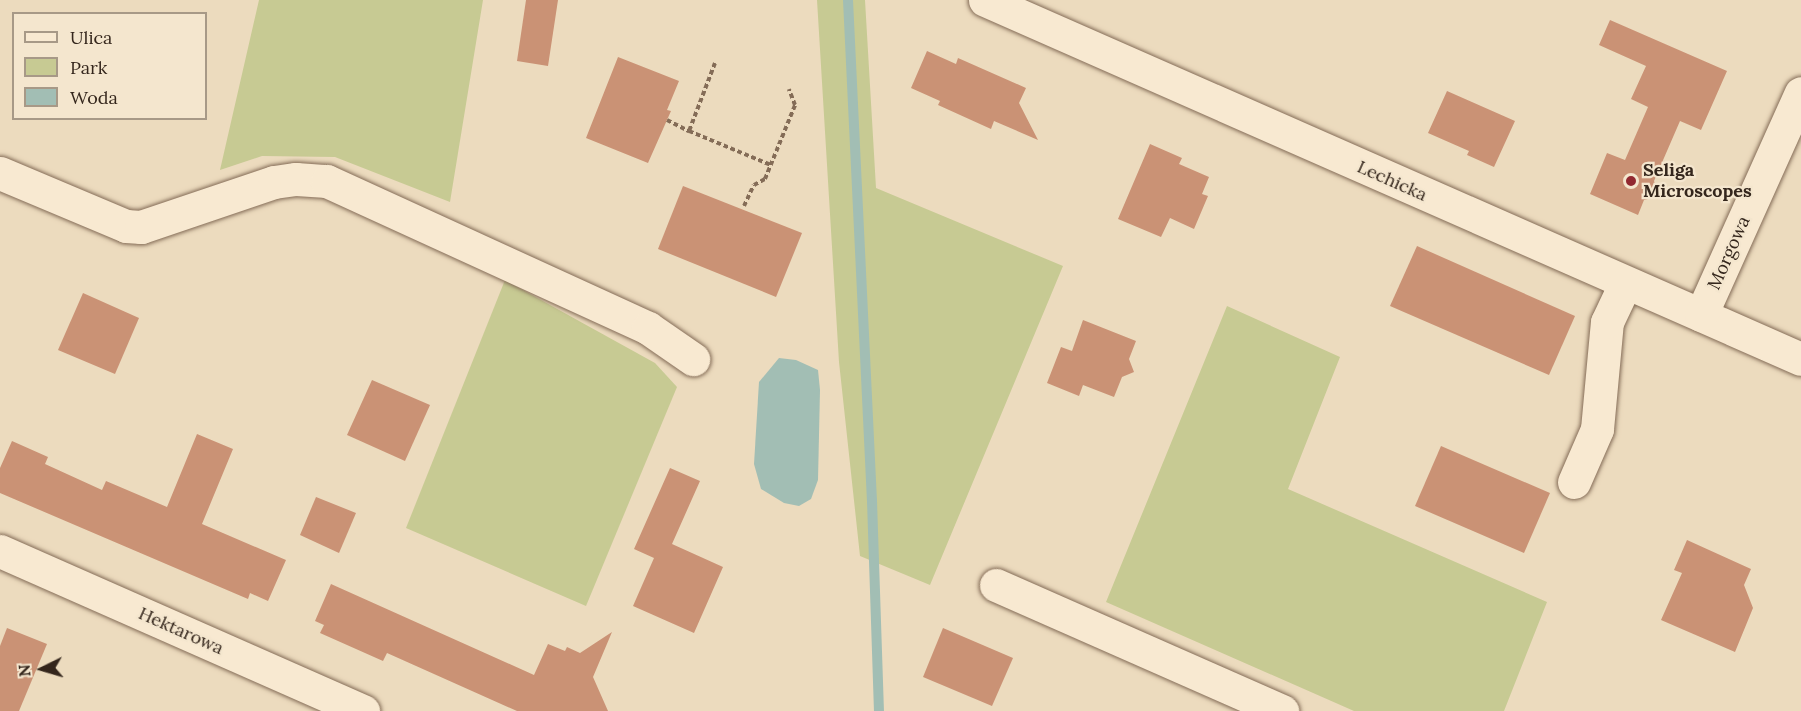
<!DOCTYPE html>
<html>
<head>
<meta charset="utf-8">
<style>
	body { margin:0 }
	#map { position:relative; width:1801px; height:711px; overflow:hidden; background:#ecdbbe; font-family:Lora,serif }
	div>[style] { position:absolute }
	.green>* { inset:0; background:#c7ca93 }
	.water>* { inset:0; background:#a2beb4 }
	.stream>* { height:10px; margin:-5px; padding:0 5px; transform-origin:5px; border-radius:5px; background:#a2beb4 }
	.building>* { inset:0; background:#ca9275 }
	.path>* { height:4px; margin-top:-2px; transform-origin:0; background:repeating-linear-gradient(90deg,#846c57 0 4.5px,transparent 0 7.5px) }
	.roads { filter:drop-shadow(0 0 2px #846c57) drop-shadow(0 0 2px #846c57) }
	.minor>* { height:33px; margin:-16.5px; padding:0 16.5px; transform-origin:16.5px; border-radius:16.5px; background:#f8e9d1 }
	.dots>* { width:16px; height:16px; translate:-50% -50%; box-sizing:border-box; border:3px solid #f4e6ce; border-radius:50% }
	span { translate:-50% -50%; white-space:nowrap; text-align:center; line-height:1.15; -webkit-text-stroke:4.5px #f4e6ce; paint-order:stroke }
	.poi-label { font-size:18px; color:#34261c; font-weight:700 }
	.left { translate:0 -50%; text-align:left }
	.street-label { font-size:18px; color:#34261c }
	.legend { position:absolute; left:12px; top:12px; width:195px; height:108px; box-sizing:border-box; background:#f4e6ce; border:2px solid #a79987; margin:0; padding:8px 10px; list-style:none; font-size:18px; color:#34261c }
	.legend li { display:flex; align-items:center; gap:12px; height:30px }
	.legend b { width:30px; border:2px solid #a79987 }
	.north { position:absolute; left:12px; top:639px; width:60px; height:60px; -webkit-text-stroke:4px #f4e6ce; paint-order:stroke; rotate:265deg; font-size:16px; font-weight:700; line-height:24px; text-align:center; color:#34261c }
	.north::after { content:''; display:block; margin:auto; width:21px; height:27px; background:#34261c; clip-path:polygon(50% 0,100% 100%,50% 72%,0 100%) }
</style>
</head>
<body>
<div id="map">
	<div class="green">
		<div style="clip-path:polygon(259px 0,483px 0,450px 202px,335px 157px,262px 156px,220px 170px)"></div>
		<div style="clip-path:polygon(817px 0,865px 0,876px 188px,1063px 266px,930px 585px,860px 556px,839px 362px)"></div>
		<div style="clip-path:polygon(505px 280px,655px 363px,677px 387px,586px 606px,406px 528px)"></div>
		<div style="clip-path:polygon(1227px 306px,1340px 357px,1288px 489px,1547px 602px,1504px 711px,1354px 711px,1106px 602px)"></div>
	</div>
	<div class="water">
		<div style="clip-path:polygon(779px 358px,796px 360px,818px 370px,820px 390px,818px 480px,811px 499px,799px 506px,784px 503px,761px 489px,754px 464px,759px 382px)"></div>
	</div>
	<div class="stream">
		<div style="left:848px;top:0;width:502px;rotate:87.26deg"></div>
		<div style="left:872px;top:501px;width:210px;rotate:88.1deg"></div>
	</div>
	<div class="building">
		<div style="clip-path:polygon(526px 0,558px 0,548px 66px,517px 61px)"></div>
		<div style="clip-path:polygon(1610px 20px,1727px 71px,1701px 130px,1680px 121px,1654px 181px,1660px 196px,1644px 200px,1638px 215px,1590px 194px,1607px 153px,1625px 160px,1648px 107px,1631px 99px,1646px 66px,1599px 45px)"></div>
		<div style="clip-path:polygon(927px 51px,956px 64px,958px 58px,1026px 88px,1019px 103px,1038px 140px,994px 121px,991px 129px,938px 105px,940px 101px,911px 88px)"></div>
		<div style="clip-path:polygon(618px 57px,679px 81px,667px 110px,671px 111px,648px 163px,586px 138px)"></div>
		<div style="clip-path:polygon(1447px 91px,1515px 121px,1494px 167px,1467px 155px,1469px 151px,1428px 133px)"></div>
		<div style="clip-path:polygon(1150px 144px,1182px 158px,1179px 164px,1209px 177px,1202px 194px,1208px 196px,1194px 229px,1170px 218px,1161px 237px,1118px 219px)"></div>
		<div style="clip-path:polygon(683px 186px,802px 233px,776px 297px,658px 249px)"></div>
		<div style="clip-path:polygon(1417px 246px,1575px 316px,1549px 375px,1390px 306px)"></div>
		<div style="clip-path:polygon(83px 293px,139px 318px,115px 374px,58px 350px)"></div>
		<div style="clip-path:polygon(1083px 320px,1136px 341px,1129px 359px,1134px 372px,1122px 377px,1114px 397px,1083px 385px,1079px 396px,1047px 383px,1061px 347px,1072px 351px)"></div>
		<div style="clip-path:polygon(372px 380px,430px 405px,405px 461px,347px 435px)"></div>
		<div style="clip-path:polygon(197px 434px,233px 449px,202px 524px,286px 560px,268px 601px,250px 593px,248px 599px,0 493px,0 468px,12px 441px,48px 457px,45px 464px,102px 490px,106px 481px,167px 507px)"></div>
		<div style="clip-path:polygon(1441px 446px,1550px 493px,1524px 553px,1415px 506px)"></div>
		<div style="clip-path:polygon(670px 468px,700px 481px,672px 544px,723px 567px,694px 633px,633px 606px,654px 558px,634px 549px)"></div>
		<div style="clip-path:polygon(316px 497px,356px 513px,339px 553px,300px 535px)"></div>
		<div style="clip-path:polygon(1687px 540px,1751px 569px,1744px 585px,1753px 608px,1735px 652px,1661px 620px,1682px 573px,1674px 570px)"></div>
		<div style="clip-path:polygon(331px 584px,534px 675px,548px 644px,565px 651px,567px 647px,580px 653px,612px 632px,593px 677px,608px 711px,517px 711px,387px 653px,383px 661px,320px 633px,324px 625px,315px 621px)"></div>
		<div style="clip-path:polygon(7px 628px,47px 644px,19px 711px,0 711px,0 646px)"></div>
		<div style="clip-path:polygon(943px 628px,1013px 658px,992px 706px,923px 677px)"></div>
	</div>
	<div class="path">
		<div style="left:715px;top:63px;width:73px;rotate:110.9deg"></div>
		<div style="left:689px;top:131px;width:89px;rotate:22.5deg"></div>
		<div style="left:667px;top:120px;width:25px;rotate:27deg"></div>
		<div style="left:744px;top:206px;width:23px;rotate:-65deg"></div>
		<div style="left:754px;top:185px;width:13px;rotate:-29deg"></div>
		<div style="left:765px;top:179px;width:80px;rotate:-67.9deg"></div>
		<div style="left:795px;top:105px;width:17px;rotate:-111deg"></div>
	</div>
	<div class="roads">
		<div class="minor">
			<div style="left:985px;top:0;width:891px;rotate:23.75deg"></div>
			<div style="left:0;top:173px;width:137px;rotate:22.8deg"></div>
			<div style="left:126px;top:226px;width:15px;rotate:4deg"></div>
			<div style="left:141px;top:227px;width:140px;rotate:-18.7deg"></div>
			<div style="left:274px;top:182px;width:22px;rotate:-8deg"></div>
			<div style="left:296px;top:179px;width:31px;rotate:4deg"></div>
			<div style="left:327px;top:181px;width:353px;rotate:24.6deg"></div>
			<div style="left:648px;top:328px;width:55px;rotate:34.6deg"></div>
			<div style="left:1701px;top:315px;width:243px;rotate:-65.8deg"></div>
			<div style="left:1574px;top:482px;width:58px;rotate:-66.5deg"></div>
			<div style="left:1597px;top:429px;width:107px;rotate:-84.7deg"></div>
			<div style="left:1607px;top:322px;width:42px;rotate:-64.7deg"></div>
			<div style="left:0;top:551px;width:397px;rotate:23.8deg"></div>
			<div style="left:996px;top:585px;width:313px;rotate:23.8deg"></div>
		</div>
	</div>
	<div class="dots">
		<div style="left:1631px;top:181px;background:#922931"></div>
	</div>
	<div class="poi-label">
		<span class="left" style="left:1643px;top:181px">Seliga<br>Microscopes</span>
	</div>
	<div class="street-label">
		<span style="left:1392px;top:181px;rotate:24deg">Lechicka</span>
		<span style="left:1729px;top:253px;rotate:-66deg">Morgowa</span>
		<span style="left:181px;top:631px;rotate:24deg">Hektarowa</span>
	</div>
	<ul class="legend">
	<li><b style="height:8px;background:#f8e9d1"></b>Ulica</li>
	<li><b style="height:16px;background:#c7ca93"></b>Park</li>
	<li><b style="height:16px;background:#a2beb4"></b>Woda</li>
	</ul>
	<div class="north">N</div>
</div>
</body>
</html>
